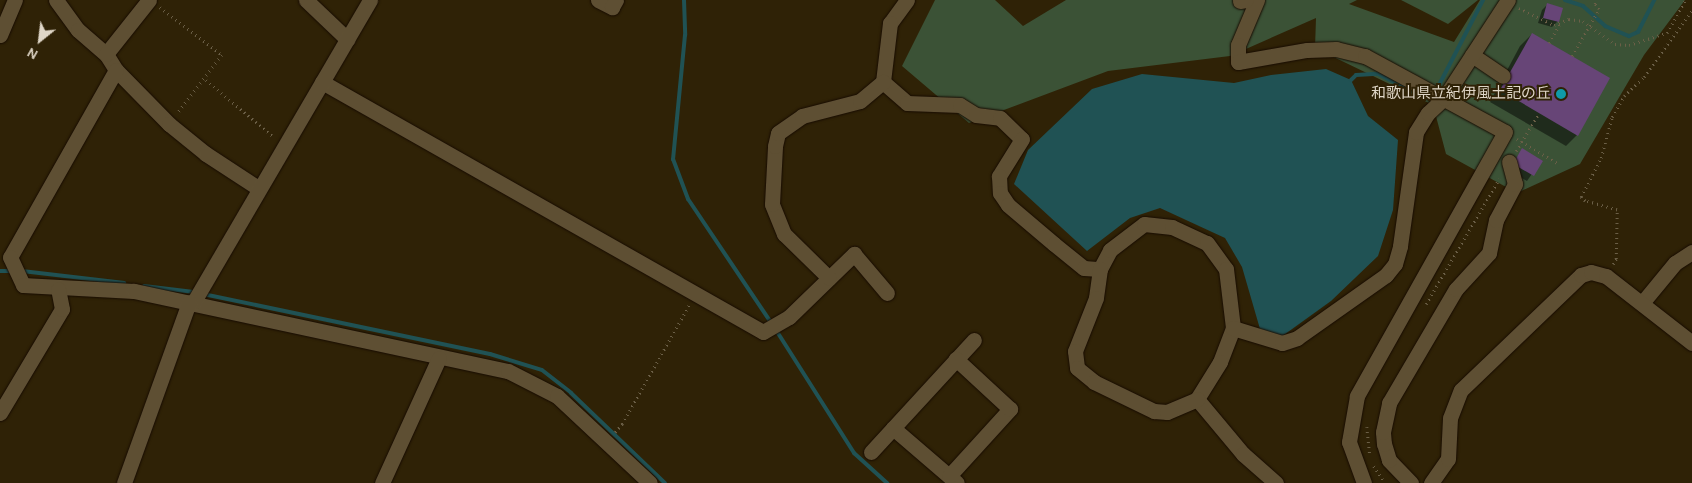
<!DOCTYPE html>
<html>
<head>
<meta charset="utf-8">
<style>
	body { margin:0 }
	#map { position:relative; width:1692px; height:483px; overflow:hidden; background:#2f2206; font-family:Karla,"Noto Sans JP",sans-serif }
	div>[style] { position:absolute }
	.green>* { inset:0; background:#3b5236 }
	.water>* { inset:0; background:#205254 }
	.shadow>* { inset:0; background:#0007 }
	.stream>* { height:4px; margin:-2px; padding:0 2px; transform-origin:2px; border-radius:2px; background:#205254 }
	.building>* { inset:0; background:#674577 }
	.path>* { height:2.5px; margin-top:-1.25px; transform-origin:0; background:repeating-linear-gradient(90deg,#6b5f47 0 1px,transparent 0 5px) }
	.roads { filter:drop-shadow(0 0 1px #170b00) drop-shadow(0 0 1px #170b00) }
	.minor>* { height:15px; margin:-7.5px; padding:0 7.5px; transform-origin:7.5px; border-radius:7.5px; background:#5e4f33 }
	.dots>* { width:14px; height:14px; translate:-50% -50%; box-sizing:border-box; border:2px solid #2f2206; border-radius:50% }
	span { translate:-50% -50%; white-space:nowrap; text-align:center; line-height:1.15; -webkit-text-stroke:4px #2f2206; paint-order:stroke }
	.poi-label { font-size:15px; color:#dfd6c7 }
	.right { translate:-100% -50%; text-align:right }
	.north { position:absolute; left:15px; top:15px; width:50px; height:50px; -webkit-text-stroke:4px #2f2206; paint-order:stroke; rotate:209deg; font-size:14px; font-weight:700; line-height:20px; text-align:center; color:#dfd6c7 }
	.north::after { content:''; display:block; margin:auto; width:18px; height:22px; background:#dfd6c7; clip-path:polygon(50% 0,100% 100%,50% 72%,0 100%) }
</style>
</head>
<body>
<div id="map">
	<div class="green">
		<div style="clip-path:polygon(935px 0,995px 0,1023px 26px,1066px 0,1357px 0,1349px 4px,1454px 42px,1480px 0,1685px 0,1644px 55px,1580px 164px,1517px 193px,1446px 154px,1433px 105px,1315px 48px,1316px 18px,1230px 56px,1108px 71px,969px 123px,902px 66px)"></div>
		<div style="clip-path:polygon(1401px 0,1478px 0,1448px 24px)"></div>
	</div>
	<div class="water">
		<div style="clip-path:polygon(1326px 69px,1351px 80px,1368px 116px,1398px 140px,1393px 210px,1378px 256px,1331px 301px,1281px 337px,1260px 329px,1242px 267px,1225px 238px,1160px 208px,1130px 218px,1087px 251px,1014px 184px,1028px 150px,1092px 89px,1142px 74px,1234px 83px,1271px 75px)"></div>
	</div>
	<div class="shadow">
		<div style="clip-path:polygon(1547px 5px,1561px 8px,1557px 22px,1552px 27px,1538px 23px,1542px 10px)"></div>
		<div style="clip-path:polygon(1532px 34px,1577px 135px,1566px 146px,1490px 102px,1520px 46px)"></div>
		<div style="clip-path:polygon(1522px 150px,1541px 161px,1527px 181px,1508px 170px)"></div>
	</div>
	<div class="stream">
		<div style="left:684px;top:0;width:35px;rotate:88deg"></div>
		<div style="left:685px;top:35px;width:125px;rotate:95.5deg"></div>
		<div style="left:673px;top:159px;width:43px;rotate:69.4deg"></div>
		<div style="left:688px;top:199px;width:151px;rotate:56.1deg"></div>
		<div style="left:1565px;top:0;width:19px;rotate:18deg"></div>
		<div style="left:1583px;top:6px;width:30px;rotate:42deg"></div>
		<div style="left:1605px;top:26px;width:26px;rotate:23deg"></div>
		<div style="left:1629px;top:36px;width:10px;rotate:-24deg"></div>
		<div style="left:1638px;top:32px;width:36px;rotate:-63deg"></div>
		<div style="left:1351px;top:80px;width:7px;rotate:-45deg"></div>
		<div style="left:1356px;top:75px;width:22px;rotate:-3deg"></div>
		<div style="left:1378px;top:74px;width:54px;rotate:26.6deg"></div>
		<div style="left:1439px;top:85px;width:96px;rotate:-62.6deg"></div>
		<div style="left:0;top:271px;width:13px"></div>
		<div style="left:22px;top:271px;width:103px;rotate:6.7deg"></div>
		<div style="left:144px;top:286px;width:50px;rotate:6.8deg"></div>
		<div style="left:203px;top:294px;width:293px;rotate:11.8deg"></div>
		<div style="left:490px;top:354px;width:54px;rotate:17.1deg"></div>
		<div style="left:542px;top:370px;width:37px;rotate:38deg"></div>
		<div style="left:571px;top:393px;width:130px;rotate:43.8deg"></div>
		<div style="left:776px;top:330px;width:146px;rotate:57.6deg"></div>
		<div style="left:854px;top:453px;width:45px;rotate:42.3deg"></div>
	</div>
	<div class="building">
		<div style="clip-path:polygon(1547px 3px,1563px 8px,1559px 22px,1543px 18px)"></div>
		<div style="clip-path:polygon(1532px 33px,1610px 78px,1578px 136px,1500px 90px)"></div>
		<div style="clip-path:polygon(1522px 148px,1543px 161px,1534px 176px,1513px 164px)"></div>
	</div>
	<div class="path">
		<div style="left:160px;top:7px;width:78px;rotate:37.7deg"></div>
		<div style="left:222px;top:55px;width:73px;rotate:127.2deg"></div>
		<div style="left:1519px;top:8px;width:39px;rotate:26deg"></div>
		<div style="left:1554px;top:25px;width:16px;rotate:-22deg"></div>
		<div style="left:1569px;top:19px;width:14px;rotate:8deg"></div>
		<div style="left:1583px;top:21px;width:39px;rotate:36deg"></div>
		<div style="left:1615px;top:44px;width:14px;rotate:4deg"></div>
		<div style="left:1629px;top:45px;width:40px;rotate:-18deg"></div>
		<div style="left:1667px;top:33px;width:38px;rotate:-61deg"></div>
		<div style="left:1549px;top:43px;width:21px;rotate:-61deg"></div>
		<div style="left:1572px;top:56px;width:54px;rotate:-60.1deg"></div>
		<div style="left:1599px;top:9px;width:6px;rotate:-129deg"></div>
		<div style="left:1595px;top:4px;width:4px;rotate:-76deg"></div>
		<div style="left:206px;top:80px;width:89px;rotate:40deg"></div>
		<div style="left:1517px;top:139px;width:49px;rotate:30.8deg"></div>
		<div style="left:1516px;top:151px;width:44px;rotate:-58.8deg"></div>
		<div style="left:1613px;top:264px;width:6px;rotate:-59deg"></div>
		<div style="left:1616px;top:259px;width:49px;rotate:-88.8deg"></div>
		<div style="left:1617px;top:210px;width:33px;rotate:-164deg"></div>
		<div style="left:1585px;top:201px;width:6px;rotate:-135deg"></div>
		<div style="left:1581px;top:197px;width:44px;rotate:-62.9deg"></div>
		<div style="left:1601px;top:158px;width:42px;rotate:-75deg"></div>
		<div style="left:1612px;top:117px;width:24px;rotate:-60deg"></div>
		<div style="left:1624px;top:96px;width:28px;rotate:-44deg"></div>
		<div style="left:1644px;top:77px;width:82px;rotate:-54.4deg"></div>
		<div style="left:1426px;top:304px;width:145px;rotate:-59.7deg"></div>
		<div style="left:1367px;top:427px;width:29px;rotate:84deg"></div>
		<div style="left:615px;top:432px;width:11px;rotate:-49deg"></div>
		<div style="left:622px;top:424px;width:137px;rotate:-60.6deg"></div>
		<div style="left:1374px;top:466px;width:20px;rotate:57deg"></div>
	</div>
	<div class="roads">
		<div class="minor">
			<div style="left:56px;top:0;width:37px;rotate:54deg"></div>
			<div style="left:78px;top:30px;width:37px;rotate:41deg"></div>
			<div style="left:106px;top:54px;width:19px;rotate:58deg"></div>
			<div style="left:116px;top:70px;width:76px;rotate:45.5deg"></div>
			<div style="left:169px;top:124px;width:48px;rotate:39deg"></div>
			<div style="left:206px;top:154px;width:62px;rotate:33.2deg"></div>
			<div style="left:306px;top:0;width:57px;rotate:43.6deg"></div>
			<div style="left:598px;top:0;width:16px;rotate:27deg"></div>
			<div style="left:612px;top:7px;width:8px;rotate:-60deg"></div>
			<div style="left:907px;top:0;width:29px;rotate:126deg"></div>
			<div style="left:890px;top:23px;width:59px;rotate:96.8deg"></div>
			<div style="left:883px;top:82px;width:32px;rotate:41deg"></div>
			<div style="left:907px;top:103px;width:53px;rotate:2.2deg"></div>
			<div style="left:960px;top:105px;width:19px;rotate:32deg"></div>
			<div style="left:976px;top:115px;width:24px;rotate:7deg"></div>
			<div style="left:1000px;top:118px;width:30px;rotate:44deg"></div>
			<div style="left:1022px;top:139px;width:44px;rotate:121.9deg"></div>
			<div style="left:999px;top:176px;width:17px;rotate:87deg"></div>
			<div style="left:1000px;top:193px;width:14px;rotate:56deg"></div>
			<div style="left:1008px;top:205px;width:60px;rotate:40.3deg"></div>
			<div style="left:1054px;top:244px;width:38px;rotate:39deg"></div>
			<div style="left:1084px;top:268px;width:16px;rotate:4deg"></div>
			<div style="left:1100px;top:269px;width:21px;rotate:-62deg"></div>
			<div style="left:1110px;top:250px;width:43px;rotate:-37.4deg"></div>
			<div style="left:1144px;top:224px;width:28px;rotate:6deg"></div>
			<div style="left:1172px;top:227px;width:38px;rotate:25deg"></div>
			<div style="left:1207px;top:243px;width:32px;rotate:54deg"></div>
			<div style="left:1226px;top:269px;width:59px;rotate:83.2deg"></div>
			<div style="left:1233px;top:328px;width:36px;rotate:111deg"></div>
			<div style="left:1220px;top:362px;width:44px;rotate:121.9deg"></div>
			<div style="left:1197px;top:399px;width:72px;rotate:50.1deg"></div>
			<div style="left:1243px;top:454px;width:44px;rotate:41.3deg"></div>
			<div style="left:1257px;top:0;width:49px;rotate:112.9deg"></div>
			<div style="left:1238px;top:45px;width:17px;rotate:90deg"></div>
			<div style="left:1238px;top:62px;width:70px;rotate:-9.9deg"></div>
			<div style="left:1307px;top:50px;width:29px;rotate:-2deg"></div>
			<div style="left:1336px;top:49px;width:30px;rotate:14deg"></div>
			<div style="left:1365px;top:56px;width:159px;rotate:28.5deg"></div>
			<div style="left:1505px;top:132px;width:303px;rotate:119.3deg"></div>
			<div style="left:1357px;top:396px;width:47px;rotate:99.9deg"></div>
			<div style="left:1349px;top:442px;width:44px;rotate:69.9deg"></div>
			<div style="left:1240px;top:1px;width:6px;rotate:-9deg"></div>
			<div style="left:0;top:35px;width:38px;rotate:-67deg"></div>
			<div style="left:106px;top:54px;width:69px;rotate:-51.5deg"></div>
			<div style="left:1472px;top:55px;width:37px;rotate:34deg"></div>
			<div style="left:116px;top:70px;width:215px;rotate:119.5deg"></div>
			<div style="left:10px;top:257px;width:31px;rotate:65deg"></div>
			<div style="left:23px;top:285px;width:111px;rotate:3.1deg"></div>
			<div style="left:134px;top:291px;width:382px;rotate:12.1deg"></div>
			<div style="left:508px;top:371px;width:55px;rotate:27deg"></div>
			<div style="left:557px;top:396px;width:127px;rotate:43.1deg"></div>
			<div style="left:322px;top:82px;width:507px;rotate:29.55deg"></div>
			<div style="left:763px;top:332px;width:30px;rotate:-30deg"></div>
			<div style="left:789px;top:317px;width:91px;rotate:-44.1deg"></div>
			<div style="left:854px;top:254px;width:51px;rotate:49.8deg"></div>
			<div style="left:1100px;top:269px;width:29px;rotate:98deg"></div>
			<div style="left:1096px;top:298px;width:57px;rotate:111.6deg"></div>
			<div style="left:1075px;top:351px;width:17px;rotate:83deg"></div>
			<div style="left:1077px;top:368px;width:22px;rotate:39deg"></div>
			<div style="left:1094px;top:382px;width:67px;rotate:25.8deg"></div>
			<div style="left:1154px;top:411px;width:13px;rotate:4deg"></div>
			<div style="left:1167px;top:412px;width:33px;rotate:-23deg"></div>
			<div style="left:829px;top:278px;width:63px;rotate:-135.6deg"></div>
			<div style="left:784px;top:234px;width:32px;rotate:-112deg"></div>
			<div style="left:772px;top:204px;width:58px;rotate:-87deg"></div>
			<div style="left:775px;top:146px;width:13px;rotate:-77deg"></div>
			<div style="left:778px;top:133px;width:29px;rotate:-35deg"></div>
			<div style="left:802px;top:116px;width:60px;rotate:-14.5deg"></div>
			<div style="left:860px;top:101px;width:30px;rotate:-40deg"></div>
			<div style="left:193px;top:303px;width:351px;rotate:-59.7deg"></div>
			<div style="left:1642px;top:303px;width:52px;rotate:-50.5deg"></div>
			<div style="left:1675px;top:263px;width:20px;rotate:-33deg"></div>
			<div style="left:1233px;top:328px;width:51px;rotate:17deg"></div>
			<div style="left:1282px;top:343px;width:16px;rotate:-18deg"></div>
			<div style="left:1297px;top:338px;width:109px;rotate:-35.3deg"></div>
			<div style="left:1386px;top:275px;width:14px;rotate:-51deg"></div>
			<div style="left:1395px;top:264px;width:19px;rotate:-74deg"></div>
			<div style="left:1400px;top:246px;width:115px;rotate:-82deg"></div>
			<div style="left:1416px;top:132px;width:22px;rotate:-58deg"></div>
			<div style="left:1428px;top:113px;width:22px;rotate:-43deg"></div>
			<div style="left:1444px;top:98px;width:117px;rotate:-56.9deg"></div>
			<div style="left:0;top:413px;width:121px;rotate:-59.2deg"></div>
			<div style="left:62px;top:309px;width:20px;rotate:-101deg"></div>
			<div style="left:893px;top:428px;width:84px;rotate:40.7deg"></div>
			<div style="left:871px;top:452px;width:152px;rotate:-47.4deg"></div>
			<div style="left:949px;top:476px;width:91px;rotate:-47.7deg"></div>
			<div style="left:1010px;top:409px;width:74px;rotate:-137.2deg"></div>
			<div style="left:124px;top:483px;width:192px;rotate:-70.2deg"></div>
			<div style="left:382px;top:483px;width:137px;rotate:-65.5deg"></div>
			<div style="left:1411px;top:483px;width:32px;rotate:-134deg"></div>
			<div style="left:1389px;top:460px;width:17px;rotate:-107deg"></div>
			<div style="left:1384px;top:444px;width:12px;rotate:-95deg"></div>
			<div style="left:1383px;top:432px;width:30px;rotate:-78deg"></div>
			<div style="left:1389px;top:403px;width:132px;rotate:-59.6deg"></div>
			<div style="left:1456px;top:289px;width:49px;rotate:-47.5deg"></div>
			<div style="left:1489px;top:253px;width:34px;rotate:-78deg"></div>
			<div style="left:1496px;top:220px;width:41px;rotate:-62.2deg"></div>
			<div style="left:1515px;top:184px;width:23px;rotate:-105deg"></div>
			<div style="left:1431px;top:483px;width:29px;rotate:-55deg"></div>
			<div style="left:1448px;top:459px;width:41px;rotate:-87.2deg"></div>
			<div style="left:1450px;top:418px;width:30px;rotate:-69deg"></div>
			<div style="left:1461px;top:390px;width:166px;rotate:-43.8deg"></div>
			<div style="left:1581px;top:275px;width:10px;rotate:-17deg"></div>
			<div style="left:1591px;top:272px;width:16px;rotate:15deg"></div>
			<div style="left:1606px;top:276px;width:109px;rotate:37.9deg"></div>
		</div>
	</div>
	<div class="dots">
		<div style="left:1561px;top:94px;background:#0f9aa8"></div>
	</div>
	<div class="poi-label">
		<span class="right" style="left:1551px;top:94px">和歌山県立紀伊風土記の丘</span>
	</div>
	<div class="north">N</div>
</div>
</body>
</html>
